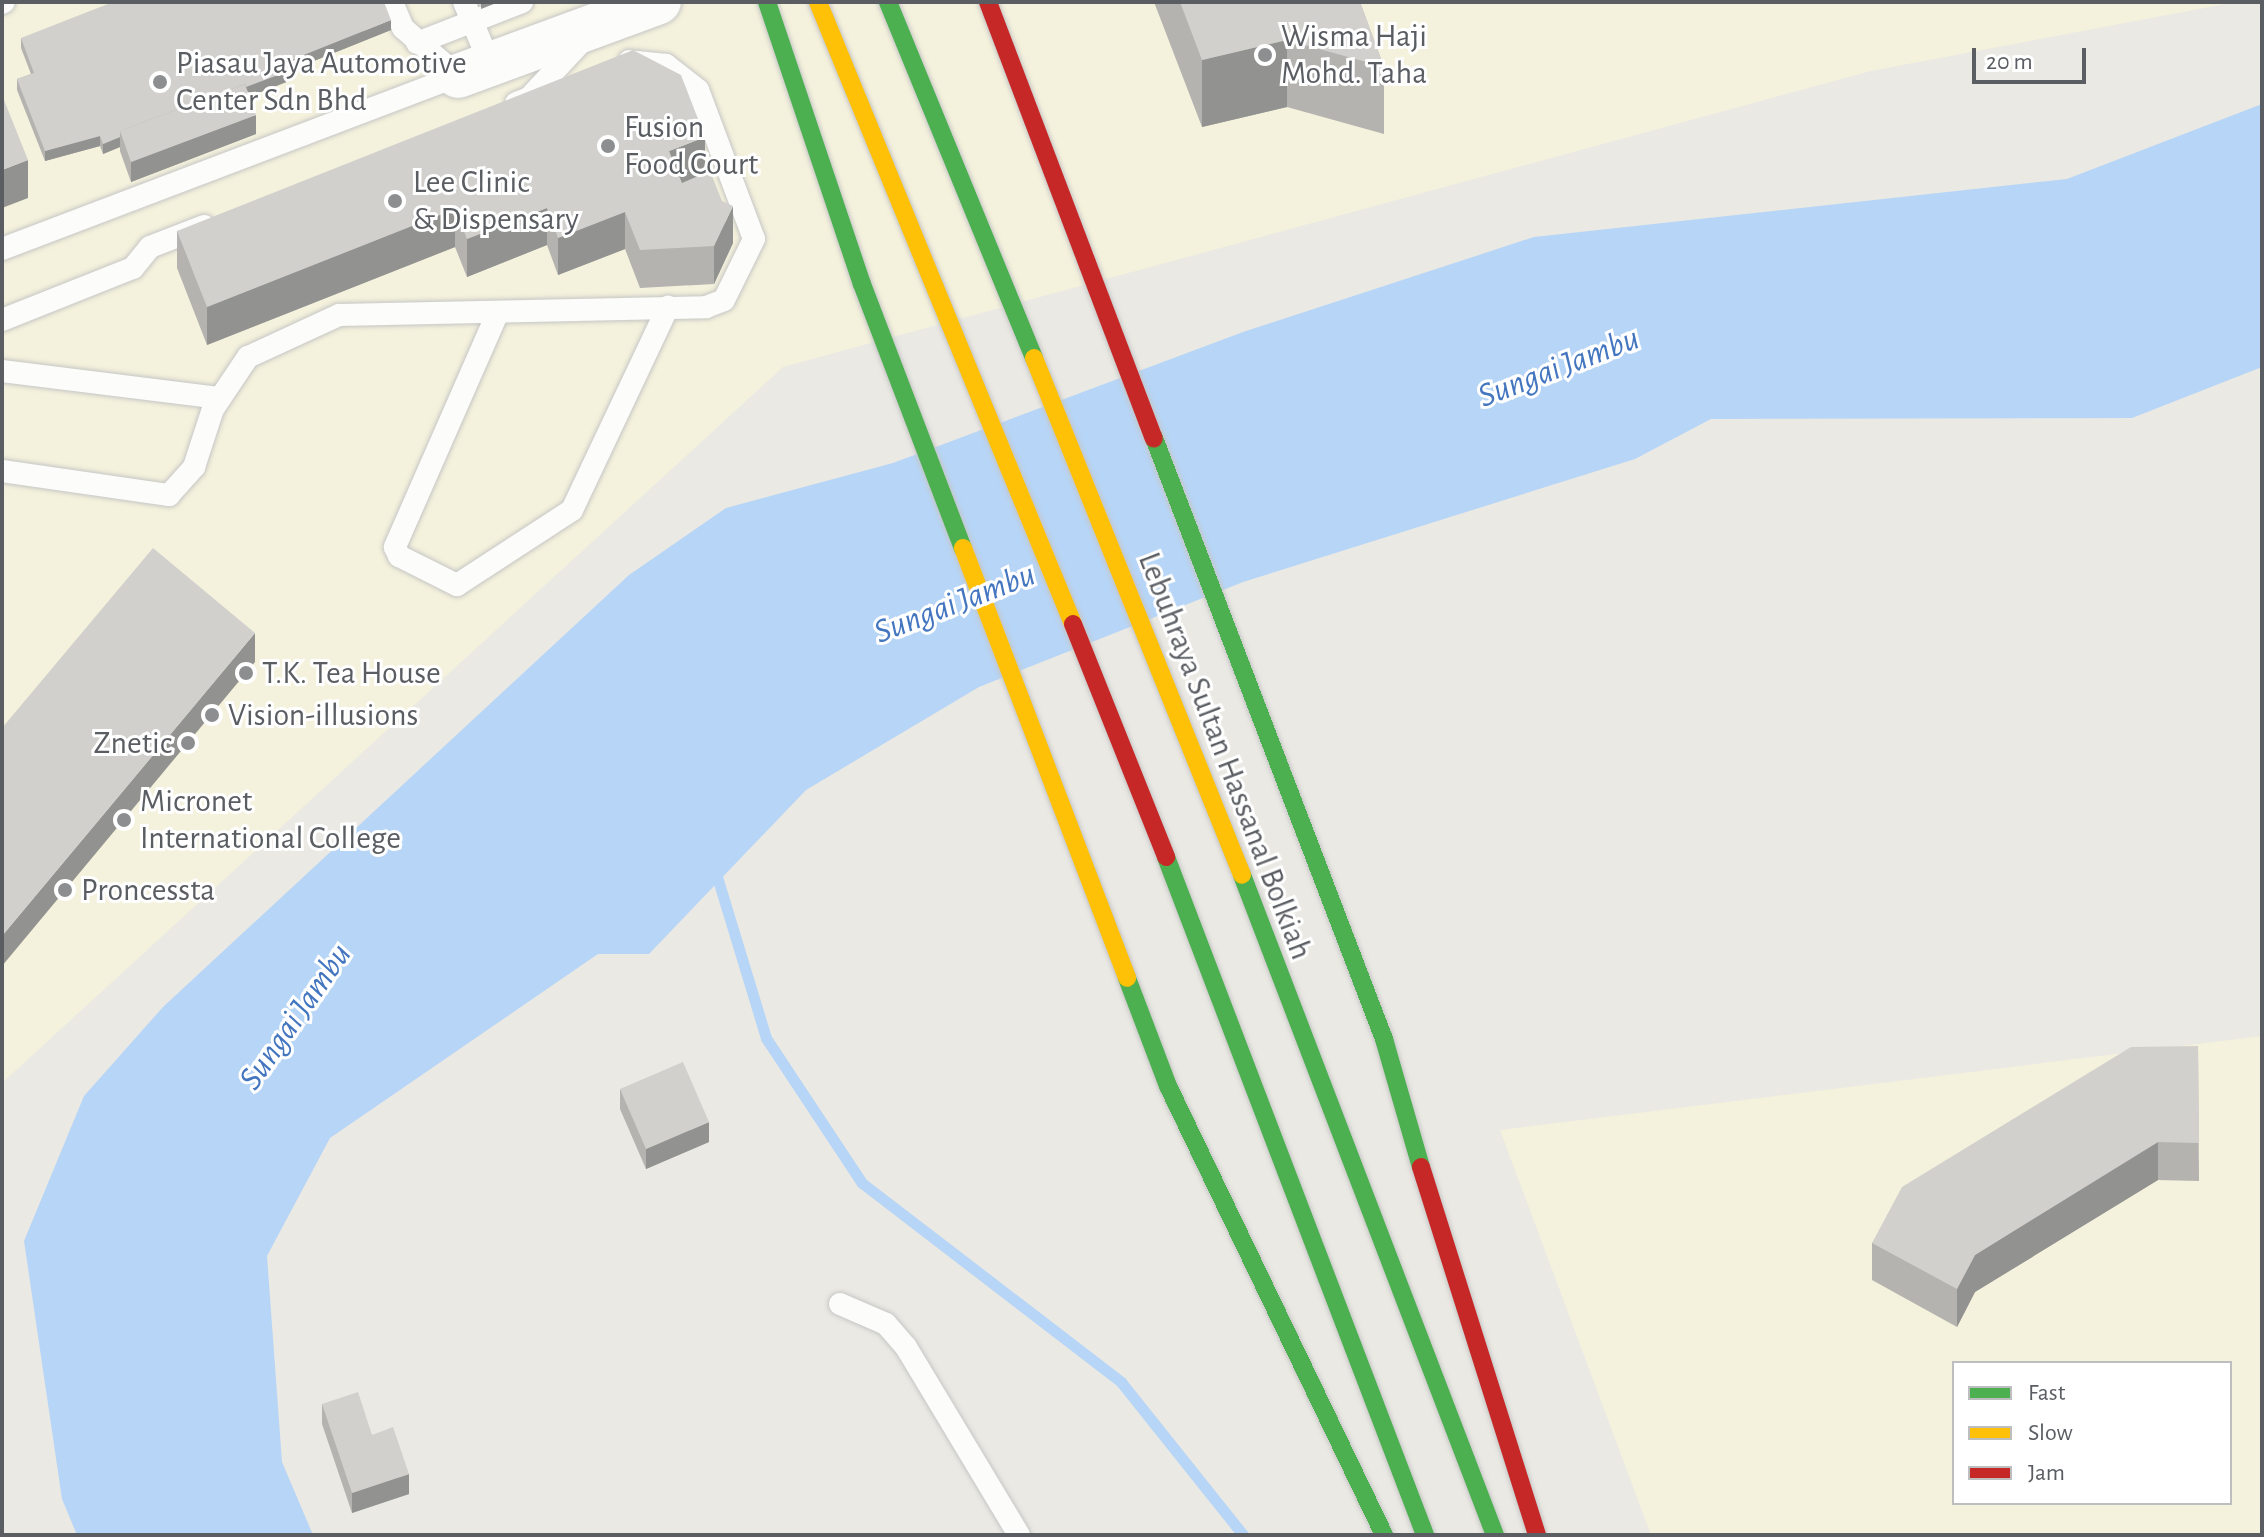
<!DOCTYPE html>
<html>
<head>
<meta charset="utf-8">
<style>
	body { margin:0 }
	#map { position:relative; width:2264px; height:1537px; overflow:hidden; background:#eae9e4; font-family:"Alegreya Sans",sans-serif }
	div>[style] { position:absolute }
	.commercial>* { inset:0; background:#f4f1dc }
	.water>* { inset:0; background:#b7d5f6 }
	.stream>* { height:11px; margin:-5.5px; padding:0 5.5px; transform-origin:5.5px; border-radius:5.5px; background:#b7d5f6 }
	.roads { filter:drop-shadow(0 0 2px #c6c6c5) drop-shadow(0 0 2px #c6c6c5) }
	.lane>* { height:22px; margin:-11px; padding:0 11px; transform-origin:11px; border-radius:11px; background:#fcfcfb }
	.street>* { height:44px; margin:-22px; padding:0 22px; transform-origin:22px; border-radius:22px; background:#fcfcfb }
	.fast>* { height:18px; margin:-9px; padding:0 9px; transform-origin:9px; border-radius:9px; background:#4caf50 }
	.slow>* { height:18px; margin:-9px; padding:0 9px; transform-origin:9px; border-radius:9px; background:#ffc107 }
	.jam>* { height:18px; margin:-9px; padding:0 9px; transform-origin:9px; border-radius:9px; background:#c62828 }
	.wall>* { inset:0; background:#b4b3b0 }
	.shaded-wall>* { inset:0; background:#929290 }
	.building>* { inset:0; background:#d1d0cd }
	.dots>* { width:22px; height:22px; translate:-50% -50%; box-sizing:border-box; border:4px solid #fff; border-radius:50% }
	span { translate:-50% -50%; white-space:nowrap; text-align:center; line-height:1.15; -webkit-text-stroke:6px #fff; paint-order:stroke }
	.poi-label { font-size:32px; color:#5a5d62 }
	.left { translate:0 -50%; text-align:left }
	.right { translate:-100% -50%; text-align:right }
	.street-label { font-size:32px; color:#5a5d62 }
	.water-label { font-size:34px; color:#4476c0; font-style:italic }
	.frame { position:absolute; inset:0; border:4px solid #5a5d62; pointer-events:none }
	.legend { position:absolute; left:1952px; top:1361px; width:280px; height:144px; box-sizing:border-box; background:#fff; border:2px solid #bdbec0; margin:0; padding:10px 14px; list-style:none; font-size:24px; color:#5a5d62 }
	.legend li { display:flex; align-items:center; gap:16px; height:40px }
	.legend b { width:40px; border:2px solid #bdbec0 }
	.scale { position:absolute; left:1972px; top:48px; width:114px; height:36px; box-sizing:border-box; border:4px solid #5a5d62; border-top:0; padding-left:10px; font-size:24px; line-height:28px; white-space:nowrap; color:#5a5d62; -webkit-text-stroke:6px #fff; paint-order:stroke }
</style>
</head>
<body>
<div id="map">
	<div class="commercial">
		<div style="clip-path:polygon(2px 2px,2236px 2px,1871px 71px,783px 367px,2px 1083px)"></div>
		<div style="clip-path:polygon(evenodd,2262px 1036px,2262px 1535px,1651px 1535px,1500px 1130px,2262px 1036px,1954px 1363px,2230px 1363px,2230px 1503px,1954px 1503px,1954px 1363px)"></div>
	</div>
	<div class="water">
		<div style="clip-path:polygon(2262px 104px,2262px 367px,2132px 418px,1711px 419px,1635px 459px,1243px 582px,979px 687px,806px 790px,649px 954px,598px 954px,330px 1138px,267px 1256px,282px 1462px,313px 1535px,77px 1535px,62px 1499px,24px 1241px,84px 1096px,163px 1007px,629px 575px,726px 508px,893px 463px,1243px 332px,1534px 237px,2067px 179px)"></div>
	</div>
	<div class="stream">
		<div style="left:715px;top:870px;width:176px;rotate:73.1deg"></div>
		<div style="left:766px;top:1038px;width:174px;rotate:56.5deg"></div>
		<div style="left:862px;top:1183px;width:327px;rotate:37.5deg"></div>
		<div style="left:1121px;top:1382px;width:196px;rotate:51.4deg"></div>
	</div>
	<div class="roads">
		<div class="lane">
			<div style="left:464px;top:2px;width:67px;rotate:67.2deg"></div>
			<div style="left:2px;top:3px;width:2px;rotate:-27deg"></div>
			<div style="left:417px;top:43px;width:113px;rotate:-21.3deg"></div>
			<div style="left:516px;top:103px;width:14px;rotate:-21deg"></div>
			<div style="left:529px;top:98px;width:79px;rotate:-47deg"></div>
			<div style="left:2px;top:249px;width:488px;rotate:-20.8deg"></div>
			<div style="left:458px;top:76px;width:73px;rotate:-138.9deg"></div>
			<div style="left:403px;top:28px;width:28px;rotate:-113deg"></div>
			<div style="left:498px;top:312px;width:257px;rotate:113.7deg"></div>
			<div style="left:395px;top:547px;width:10px;rotate:66deg"></div>
			<div style="left:399px;top:556px;width:65px;rotate:26.6deg"></div>
			<div style="left:457px;top:585px;width:137px;rotate:-33.1deg"></div>
			<div style="left:572px;top:510px;width:225px;rotate:-64.7deg"></div>
			<div style="left:2px;top:320px;width:141px;rotate:-21.7deg"></div>
			<div style="left:133px;top:268px;width:27px;rotate:-51deg"></div>
			<div style="left:150px;top:247px;width:58px;rotate:-21.3deg"></div>
			<div style="left:2px;top:371px;width:220px;rotate:7.1deg"></div>
			<div style="left:2px;top:471px;width:169px;rotate:8.2deg"></div>
			<div style="left:169px;top:495px;width:38px;rotate:-48deg"></div>
			<div style="left:194px;top:467px;width:61px;rotate:-71.9deg"></div>
			<div style="left:213px;top:409px;width:63px;rotate:-56.1deg"></div>
			<div style="left:248px;top:357px;width:100px;rotate:-24.8deg"></div>
			<div style="left:339px;top:315px;width:367px;rotate:-1.2deg"></div>
			<div style="left:706px;top:307px;width:19px;rotate:-21deg"></div>
			<div style="left:724px;top:300px;width:68px;rotate:-63.8deg"></div>
			<div style="left:754px;top:239px;width:159px;rotate:-110.6deg"></div>
			<div style="left:698px;top:90px;width:41px;rotate:-142deg"></div>
			<div style="left:666px;top:65px;width:37px;rotate:-174deg"></div>
			<div style="left:840px;top:1304px;width:50px;rotate:23.5deg"></div>
			<div style="left:886px;top:1324px;width:30px;rotate:49deg"></div>
			<div style="left:906px;top:1347px;width:219px;rotate:59deg"></div>
		</div>
		<div class="street">
			<div style="left:458px;top:76px;width:214px;rotate:-20.2deg"></div>
		</div>
		<div class="fast">
			<div style="left:767px;top:2px;width:298px;rotate:71.4deg"></div>
			<div style="left:862px;top:284px;width:283px;rotate:69.1deg"></div>
			<div style="left:888px;top:2px;width:385px;rotate:67.7deg"></div>
			<div style="left:1154px;top:438px;width:644px;rotate:69.06deg"></div>
			<div style="left:1384px;top:1039px;width:133px;rotate:73.9deg"></div>
			<div style="left:1166px;top:857px;width:726px;rotate:69.09deg"></div>
			<div style="left:1242px;top:875px;width:707px;rotate:69.03deg"></div>
			<div style="left:1127px;top:978px;width:116px;rotate:69.2deg"></div>
			<div style="left:1168px;top:1086px;width:498px;rotate:64.3deg"></div>
		</div>
		<div class="slow">
			<div style="left:818px;top:2px;width:672px;rotate:67.71deg"></div>
			<div style="left:1034px;top:358px;width:557px;rotate:68.08deg"></div>
			<div style="left:963px;top:548px;width:460px;rotate:69.1deg"></div>
		</div>
		<div class="jam">
			<div style="left:988px;top:2px;width:467px;rotate:69.2deg"></div>
			<div style="left:1073px;top:624px;width:251px;rotate:68.2deg"></div>
			<div style="left:1421px;top:1167px;width:386px;rotate:72.5deg"></div>
		</div>
	</div>
	<div class="wall">
		<div style="clip-path:polygon(1154px 2px,1360px 2px,1384px 67px,1384px 134px,1287px 107px,1202px 127px)"></div>
		<div style="clip-path:polygon(391px 30px,289px 71px,289px 81px,250px 96px,256px 134px,131px 182px,120px 151px,120px 147px,103px 154px,100px 146px,45px 161px,17px 90px,17px 79px,31px 74px,21px 48px,21px 38px)"></div>
		<div style="clip-path:polygon(705px 173px,733px 243px,714px 284px,640px 288px,625px 249px,558px 275px,547px 245px,467px 277px,455px 247px,207px 345px,177px 268px,177px 231px)"></div>
		<div style="clip-path:polygon(2198px 1046px,2199px 1181px,2158px 1180px,1975px 1292px,1957px 1327px,1872px 1280px,1872px 1243px)"></div>
		<div style="clip-path:polygon(620px 1089px,709px 1142px,646px 1169px,620px 1109px)"></div>
		<div style="clip-path:polygon(322px 1404px,372px 1435px,409px 1494px,352px 1513px,322px 1424px)"></div>
	</div>
	<div class="shaded-wall">
		<div style="clip-path:polygon(481px 2px,499px 2px,481px 9px)"></div>
		<div style="clip-path:polygon(391px 20px,391px 30px,289px 71px,289px 81px,125px 145px,286px 62px)"></div>
		<div style="clip-path:polygon(1287px 40px,1287px 107px,1202px 127px,1202px 60px)"></div>
		<div style="clip-path:polygon(256px 115px,256px 134px,131px 182px,131px 162px)"></div>
		<div style="clip-path:polygon(100px 136px,100px 146px,45px 161px,45px 151px)"></div>
		<div style="clip-path:polygon(120px 137px,120px 147px,103px 154px,103px 144px)"></div>
		<div style="clip-path:polygon(705px 137px,705px 174px,669px 189px,669px 151px)"></div>
		<div style="clip-path:polygon(28px 160px,28px 198px,2px 208px,2px 170px)"></div>
		<div style="clip-path:polygon(733px 206px,733px 243px,714px 284px,714px 246px)"></div>
		<div style="clip-path:polygon(547px 208px,547px 245px,467px 277px,467px 239px)"></div>
		<div style="clip-path:polygon(455px 209px,455px 247px,207px 345px,207px 307px)"></div>
		<div style="clip-path:polygon(625px 212px,625px 249px,558px 275px,558px 238px)"></div>
		<div style="clip-path:polygon(255px 633px,255px 662px,2px 966px,2px 936px)"></div>
		<div style="clip-path:polygon(709px 1122px,709px 1142px,646px 1169px,646px 1149px)"></div>
		<div style="clip-path:polygon(2158px 1142px,2158px 1180px,1975px 1292px,1957px 1327px,1957px 1289px,1975px 1255px)"></div>
		<div style="clip-path:polygon(409px 1474px,409px 1494px,352px 1513px,352px 1493px)"></div>
	</div>
	<div class="building">
		<div style="clip-path:polygon(113px 2px,384px 2px,391px 20px,286px 62px,289px 71px,246px 87px,245px 84px,120px 131px,120px 137px,103px 144px,100px 136px,45px 151px,17px 79px,34px 73px,21px 38px)"></div>
		<div style="clip-path:polygon(1180px 2px,1360px 2px,1384px 67px,1287px 40px,1202px 60px)"></div>
		<div style="clip-path:polygon(633px 50px,681px 75px,705px 137px,669px 151px,682px 183px,710px 171px,722px 201px,733px 206px,714px 246px,640px 250px,625px 212px,558px 238px,547px 208px,467px 239px,455px 209px,207px 307px,177px 231px)"></div>
		<div style="clip-path:polygon(245px 84px,256px 115px,131px 162px,120px 131px)"></div>
		<div style="clip-path:polygon(2px 95px,28px 160px,2px 170px)"></div>
		<div style="clip-path:polygon(153px 548px,255px 633px,2px 936px,2px 728px)"></div>
		<div style="clip-path:polygon(2198px 1046px,2199px 1143px,2158px 1142px,1975px 1255px,1957px 1289px,1872px 1243px,1902px 1187px,2131px 1047px)"></div>
		<div style="clip-path:polygon(683px 1062px,709px 1122px,646px 1149px,620px 1089px)"></div>
		<div style="clip-path:polygon(358px 1392px,372px 1435px,393px 1427px,409px 1474px,352px 1493px,322px 1404px)"></div>
	</div>
	<div class="dots">
		<div style="left:1265px;top:55px;background:#8c8e90"></div>
		<div style="left:160px;top:82px;background:#8c8e90"></div>
		<div style="left:608px;top:146px;background:#8c8e90"></div>
		<div style="left:395px;top:201px;background:#8c8e90"></div>
		<div style="left:246px;top:673px;background:#8c8e90"></div>
		<div style="left:212px;top:715px;background:#8c8e90"></div>
		<div style="left:188px;top:743px;background:#8c8e90"></div>
		<div style="left:124px;top:820px;background:#8c8e90"></div>
		<div style="left:65px;top:890px;background:#8c8e90"></div>
	</div>
	<div class="poi-label">
		<span class="left" style="left:1281px;top:55px">Wisma Haji<br>Mohd. Taha</span>
		<span class="left" style="left:176px;top:82px">Piasau Jaya Automotive<br>Center Sdn Bhd</span>
		<span class="left" style="left:624px;top:146px">Fusion<br>Food Court</span>
		<span class="left" style="left:413px;top:201px">Lee Clinic<br>&amp; Dispensary</span>
		<span class="left" style="left:262px;top:673px">T.K. Tea House</span>
		<span class="left" style="left:228px;top:715px">Vision-illusions</span>
		<span class="right" style="left:172px;top:743px">Znetic</span>
		<span class="left" style="left:140px;top:820px">Micronet<br>International College</span>
		<span class="left" style="left:81px;top:890px">Proncessta</span>
	</div>
	<div class="street-label">
		<span style="left:1225px;top:756px;rotate:69deg">Lebuhraya Sultan Hassanal Bolkiah</span>
	</div>
	<div class="water-label">
		<span style="left:1559px;top:368px;rotate:-21deg">Sungai Jambu</span>
		<span style="left:955px;top:604px;rotate:-21deg">Sungai Jambu</span>
		<span style="left:296px;top:1017px;rotate:-55deg">Sungai Jambu</span>
	</div>
	<div class="frame"></div>
	<ul class="legend">
	<li><b style="height:10px;background:#4caf50"></b>Fast</li>
	<li><b style="height:10px;background:#ffc107"></b>Slow</li>
	<li><b style="height:10px;background:#c62828"></b>Jam</li>
	</ul>
	<div class="scale">20 m</div>
</div>
</body>
</html>
